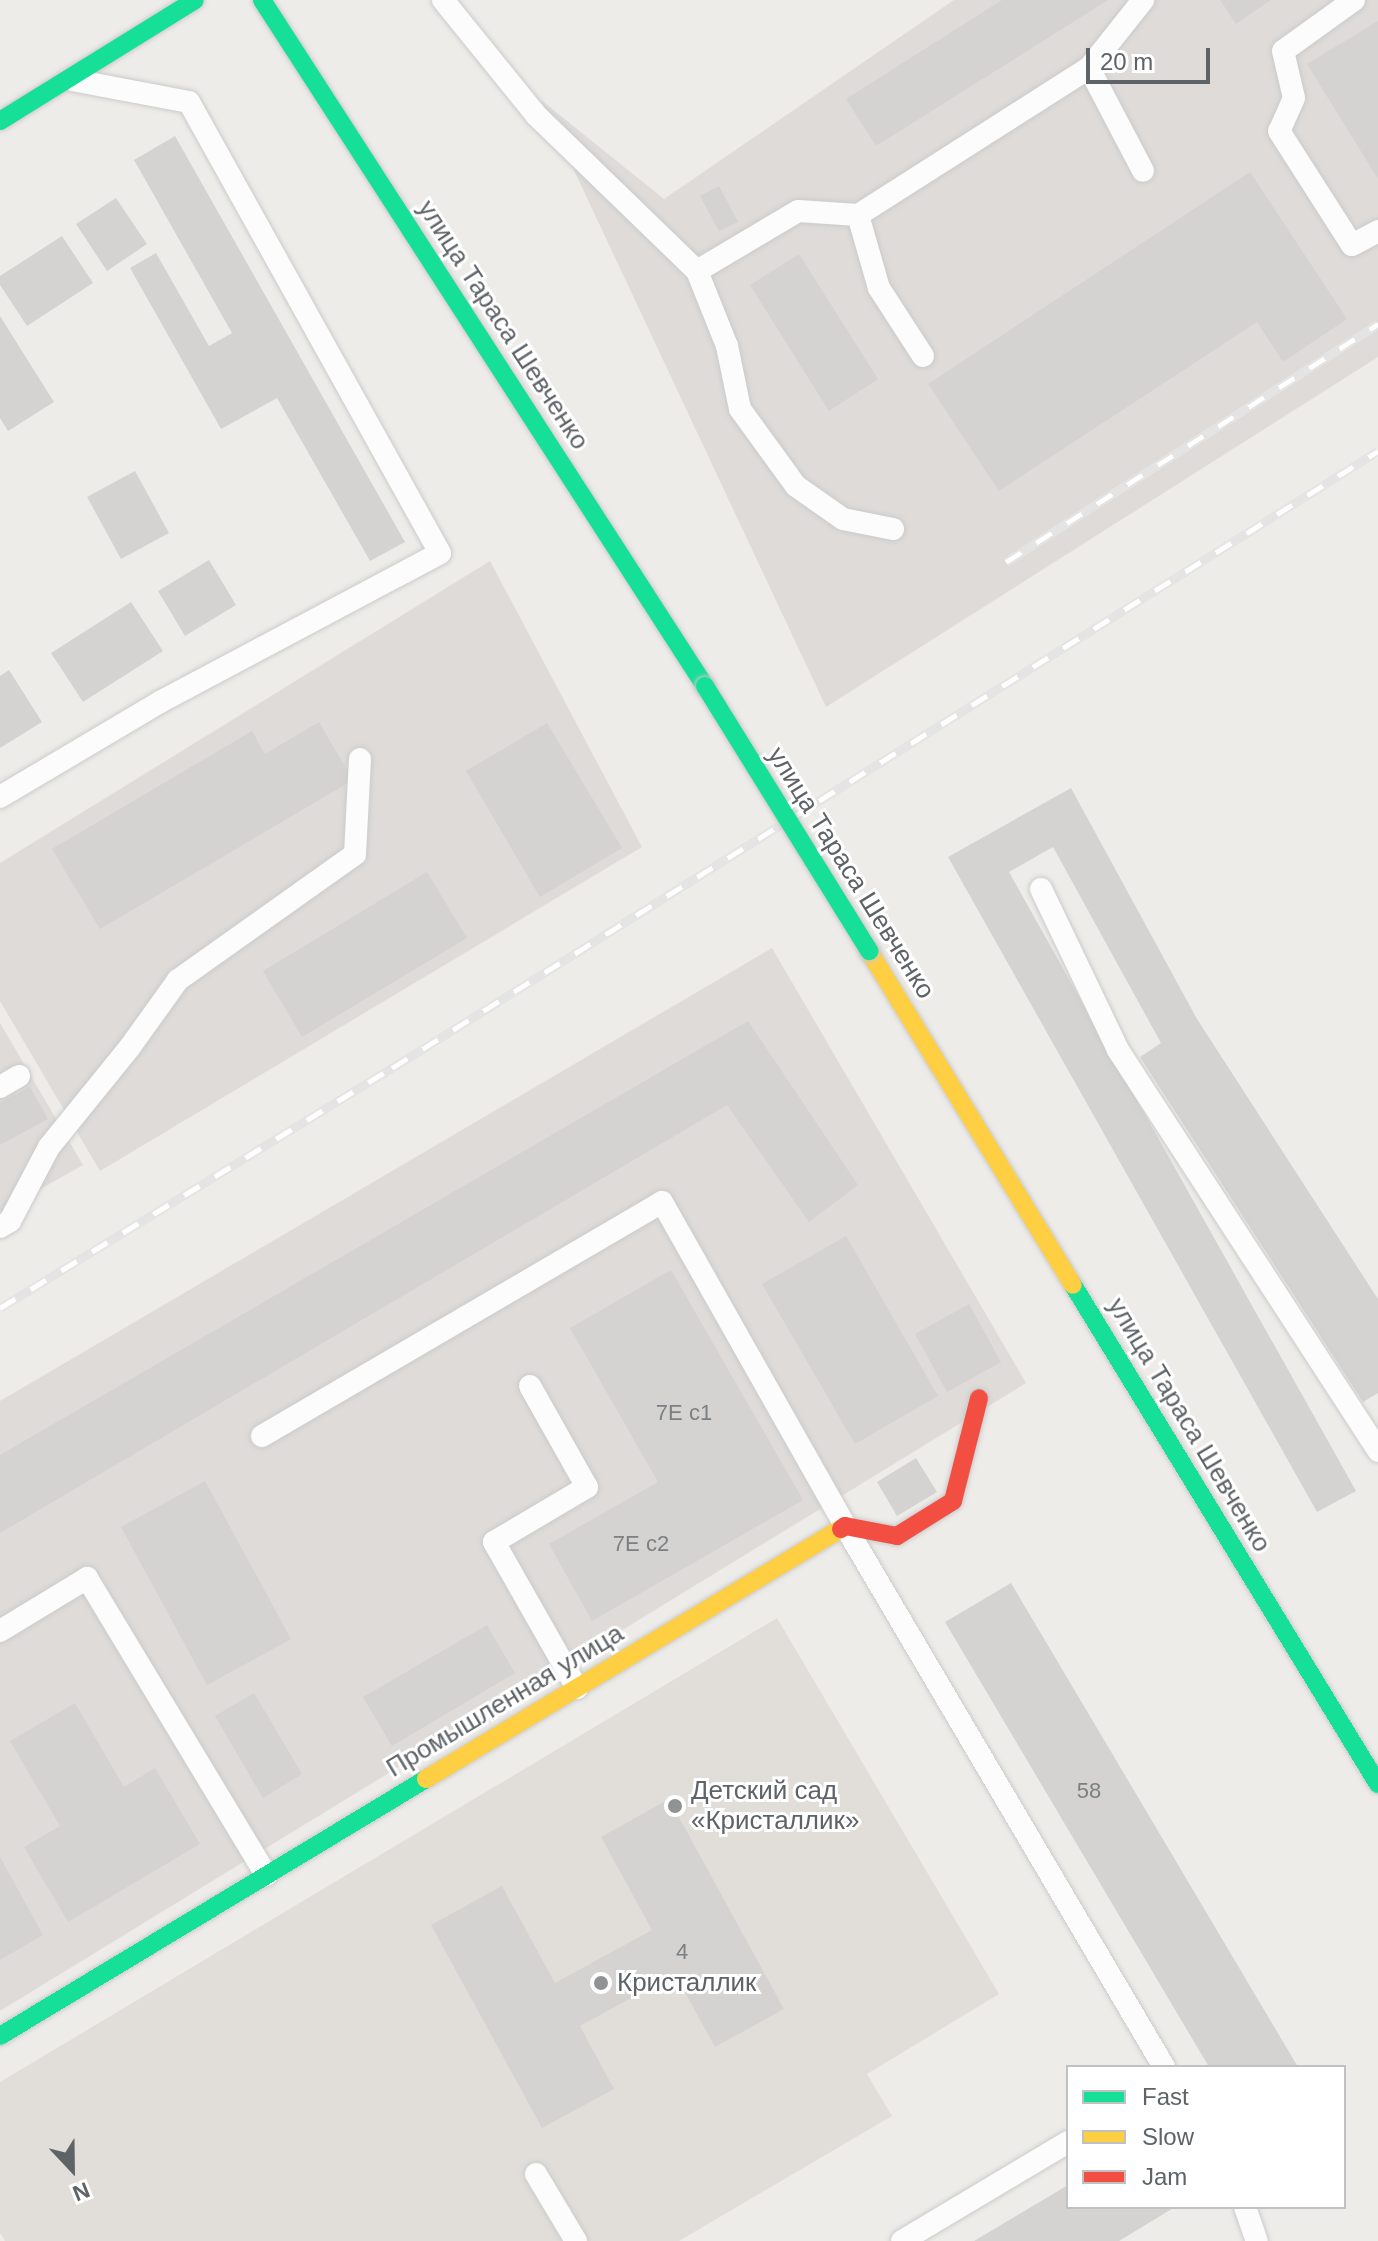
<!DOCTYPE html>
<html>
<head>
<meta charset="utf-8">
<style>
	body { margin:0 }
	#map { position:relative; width:1378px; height:2241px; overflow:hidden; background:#eeece9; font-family:Arial,sans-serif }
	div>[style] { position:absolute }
	.industrial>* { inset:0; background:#dedbd9 }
	.education>* { inset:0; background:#e1ded9 }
	.building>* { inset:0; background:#d4d3d2 }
	.roads { filter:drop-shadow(0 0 2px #cacbcb) drop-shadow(0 0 2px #cacbcb) }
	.lane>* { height:22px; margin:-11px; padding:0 11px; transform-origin:11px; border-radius:11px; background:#fcfcfc }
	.fast>* { height:18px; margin:-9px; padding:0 9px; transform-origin:9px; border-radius:9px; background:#16e098 }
	.slow>* { height:18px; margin:-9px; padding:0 9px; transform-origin:9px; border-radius:9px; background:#ffcf43 }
	.jam>* { height:18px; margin:-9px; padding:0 9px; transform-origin:9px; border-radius:9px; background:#f24e42 }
	.rail>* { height:9px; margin-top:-4.5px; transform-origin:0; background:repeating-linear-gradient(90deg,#fff 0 18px,#e3e4e3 0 36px); box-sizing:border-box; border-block:2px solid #e3e4e3 }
	.bridges { filter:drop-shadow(0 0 2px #c8c9c8) drop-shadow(0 0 2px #c8c9c8) }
	.fast-bridge>* { height:18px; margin:-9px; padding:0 9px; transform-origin:9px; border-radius:9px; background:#16e098 }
	.dots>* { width:22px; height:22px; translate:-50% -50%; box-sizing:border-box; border:4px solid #fff; border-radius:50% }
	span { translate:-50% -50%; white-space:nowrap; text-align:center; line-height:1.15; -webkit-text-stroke:6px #fff; paint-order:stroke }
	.number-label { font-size:22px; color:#7d8083 }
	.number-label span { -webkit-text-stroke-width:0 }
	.street-label { font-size:26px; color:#5e6367 }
	.poi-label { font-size:26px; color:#5e6367 }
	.left { translate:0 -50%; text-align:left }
	.legend { position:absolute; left:1066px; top:2065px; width:280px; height:144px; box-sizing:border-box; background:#fff; border:2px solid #bfc1c2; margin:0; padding:10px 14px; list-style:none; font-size:24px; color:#5e6367 }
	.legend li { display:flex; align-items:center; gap:16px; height:40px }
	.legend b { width:40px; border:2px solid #bfc1c2 }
	.north { position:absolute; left:32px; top:2129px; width:80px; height:80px; -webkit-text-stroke:6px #fff; paint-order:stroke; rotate:158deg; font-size:22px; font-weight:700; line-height:32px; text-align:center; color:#5e6367 }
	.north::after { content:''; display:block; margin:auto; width:28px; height:36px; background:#5e6367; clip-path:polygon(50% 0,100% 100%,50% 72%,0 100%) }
	.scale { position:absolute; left:1086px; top:48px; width:124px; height:36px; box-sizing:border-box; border:4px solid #5e6367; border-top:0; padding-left:10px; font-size:24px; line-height:28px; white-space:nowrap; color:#5e6367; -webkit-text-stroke:6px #fff; paint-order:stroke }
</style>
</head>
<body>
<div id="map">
	<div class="industrial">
		<div style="clip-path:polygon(954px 0,1378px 0,1378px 357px,826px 707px,541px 100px,664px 199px)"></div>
		<div style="clip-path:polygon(490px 561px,642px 847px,100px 1171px,0 1001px,0 863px)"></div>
		<div style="clip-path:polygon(772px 948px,1026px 1383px,0 2011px,0 1401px)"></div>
		<div style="clip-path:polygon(0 1023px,83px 1165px,0 1212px)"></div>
	</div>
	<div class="education">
		<div style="clip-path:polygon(777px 1618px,999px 1994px,867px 2074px,892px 2116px,679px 2241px,5px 2241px,0 2233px,0 2082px)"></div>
	</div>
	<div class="building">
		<div style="clip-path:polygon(1002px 0,1108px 0,876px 146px,846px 99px)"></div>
		<div style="clip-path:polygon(1220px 0,1271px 0,1236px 24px)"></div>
		<div style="clip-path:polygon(1378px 21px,1378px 179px,1307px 64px)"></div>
		<div style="clip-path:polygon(175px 136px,405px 542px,370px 561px,277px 398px,221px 429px,130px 268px,156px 253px,209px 346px,232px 333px,134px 160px)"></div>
		<div style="clip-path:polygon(1250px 172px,1347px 319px,1283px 362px,1257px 322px,999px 491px,928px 384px)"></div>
		<div style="clip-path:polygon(719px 186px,738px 222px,719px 231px,700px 196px)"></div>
		<div style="clip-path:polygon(116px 198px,147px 244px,107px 271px,76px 224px)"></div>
		<div style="clip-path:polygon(62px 236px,93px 283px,27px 326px,0 285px,0 276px)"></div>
		<div style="clip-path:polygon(799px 254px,878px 379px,829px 411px,750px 285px)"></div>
		<div style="clip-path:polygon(0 316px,54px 402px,8px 431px,0 418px)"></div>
		<div style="clip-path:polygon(135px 471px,169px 533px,121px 559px,87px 497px)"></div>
		<div style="clip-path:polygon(209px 560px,236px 605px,185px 636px,158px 591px)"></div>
		<div style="clip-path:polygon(131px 602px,163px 651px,83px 702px,51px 653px)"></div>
		<div style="clip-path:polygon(9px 670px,42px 722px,0 748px,0 676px)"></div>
		<div style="clip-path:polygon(319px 722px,353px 780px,100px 929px,52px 849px,252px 731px,265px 754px)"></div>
		<div style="clip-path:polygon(547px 723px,622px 848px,540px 897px,466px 771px)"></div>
		<div style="clip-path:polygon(1071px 788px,1197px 1019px,1378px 1299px,1378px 1393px,1363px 1402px,1140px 1057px,1161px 1043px,1053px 847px,1009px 872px,1356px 1491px,1317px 1512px,948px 857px)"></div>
		<div style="clip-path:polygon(427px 872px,467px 938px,302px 1037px,263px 971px)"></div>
		<div style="clip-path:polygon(748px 1021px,858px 1185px,809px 1222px,727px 1105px,0 1533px,0 1455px)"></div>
		<div style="clip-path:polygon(30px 1087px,48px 1119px,0 1145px,0 1103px)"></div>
		<div style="clip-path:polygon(846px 1236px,938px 1396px,855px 1444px,762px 1284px)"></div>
		<div style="clip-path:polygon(671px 1270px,803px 1500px,592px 1621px,549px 1544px,658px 1482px,570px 1328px)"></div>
		<div style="clip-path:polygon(969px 1304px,1001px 1362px,947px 1392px,915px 1334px)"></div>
		<div style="clip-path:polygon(916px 1458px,937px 1492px,897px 1516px,877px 1482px)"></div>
		<div style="clip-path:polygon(205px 1481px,291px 1639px,207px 1685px,121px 1527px)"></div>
		<div style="clip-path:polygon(1011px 1583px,1298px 2067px,1209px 2067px,945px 1622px)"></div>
		<div style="clip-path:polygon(487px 1625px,515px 1673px,392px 1746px,363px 1697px)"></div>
		<div style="clip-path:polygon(254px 1693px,302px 1774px,263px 1798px,215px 1716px)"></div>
		<div style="clip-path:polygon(75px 1703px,124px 1787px,155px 1768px,200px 1844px,68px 1922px,24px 1847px,60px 1826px,10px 1741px)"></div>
		<div style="clip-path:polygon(669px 1799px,784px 2009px,715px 2047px,675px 1974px,580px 2026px,614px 2089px,542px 2128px,431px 1925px,502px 1886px,555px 1983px,652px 1930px,601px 1837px)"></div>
		<div style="clip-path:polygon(0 1857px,43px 1935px,0 1960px)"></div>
		<div style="clip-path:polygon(1068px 2185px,1068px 2207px,1175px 2207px,1119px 2241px,974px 2241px)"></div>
	</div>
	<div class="roads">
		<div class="lane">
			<div style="left:443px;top:0;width:148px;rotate:51deg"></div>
			<div style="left:536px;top:115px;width:224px;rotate:44.1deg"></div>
			<div style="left:697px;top:271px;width:81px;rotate:68.2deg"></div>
			<div style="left:727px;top:346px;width:64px;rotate:78.3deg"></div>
			<div style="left:740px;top:409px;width:95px;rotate:54deg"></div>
			<div style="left:796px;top:486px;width:57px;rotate:35.1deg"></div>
			<div style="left:843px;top:519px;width:51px;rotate:11.3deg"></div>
			<div style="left:1354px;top:0;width:87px;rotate:144.3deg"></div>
			<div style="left:1283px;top:51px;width:48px;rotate:76.8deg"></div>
			<div style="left:1294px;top:98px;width:36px;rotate:114deg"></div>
			<div style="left:1279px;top:131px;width:135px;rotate:57.4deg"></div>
			<div style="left:1352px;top:245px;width:30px;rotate:-28deg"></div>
			<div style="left:1089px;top:68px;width:116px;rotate:62.3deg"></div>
			<div style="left:858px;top:215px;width:76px;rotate:74deg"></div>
			<div style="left:879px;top:288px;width:81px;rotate:57.1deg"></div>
			<div style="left:697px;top:271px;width:117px;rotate:-30.7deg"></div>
			<div style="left:798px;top:211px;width:60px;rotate:3.8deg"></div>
			<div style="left:858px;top:215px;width:274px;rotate:-32.5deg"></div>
			<div style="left:1089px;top:68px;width:87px;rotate:-51.5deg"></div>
			<div style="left:0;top:797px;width:186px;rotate:-30.7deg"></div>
			<div style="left:160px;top:702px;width:317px;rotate:-28deg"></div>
			<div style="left:440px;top:553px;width:516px;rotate:-119.1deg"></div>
			<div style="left:189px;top:102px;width:118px;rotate:-169.3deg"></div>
			<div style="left:1041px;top:889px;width:178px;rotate:64.4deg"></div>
			<div style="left:1118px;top:1050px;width:478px;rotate:57deg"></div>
			<div style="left:0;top:1087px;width:22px;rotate:-30deg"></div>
			<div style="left:0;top:1227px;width:12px;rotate:-31deg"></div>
			<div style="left:10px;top:1221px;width:84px;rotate:-62.2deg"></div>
			<div style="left:49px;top:1147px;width:129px;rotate:-51deg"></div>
			<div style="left:130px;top:1047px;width:82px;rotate:-54.4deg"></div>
			<div style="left:178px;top:980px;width:217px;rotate:-35.4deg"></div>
			<div style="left:355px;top:854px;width:95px;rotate:-87deg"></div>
			<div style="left:530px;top:1386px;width:116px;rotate:60.6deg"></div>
			<div style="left:587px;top:1487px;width:108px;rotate:149.4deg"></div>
			<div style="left:494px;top:1542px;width:168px;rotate:60.4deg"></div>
			<div style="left:262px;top:1436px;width:463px;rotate:-30.3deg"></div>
			<div style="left:662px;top:1202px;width:372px;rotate:60.5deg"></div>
			<div style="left:845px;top:1526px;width:628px;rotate:59.47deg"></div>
			<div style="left:0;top:1631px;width:102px;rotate:-31.3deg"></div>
			<div style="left:87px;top:1578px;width:347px;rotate:58.9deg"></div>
			<div style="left:536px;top:2174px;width:78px;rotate:59.2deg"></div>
			<div style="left:1245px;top:2207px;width:36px;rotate:71deg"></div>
			<div style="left:902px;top:2241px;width:193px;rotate:-30.8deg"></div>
		</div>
		<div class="fast">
			<div style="left:262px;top:0;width:817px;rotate:57.15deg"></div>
			<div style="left:0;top:121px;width:229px;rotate:-31.8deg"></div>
			<div style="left:1073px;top:1285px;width:585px;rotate:58.57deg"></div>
			<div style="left:0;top:2036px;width:498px;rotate:-31.1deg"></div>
		</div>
		<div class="slow">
			<div style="left:869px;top:951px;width:391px;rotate:58.6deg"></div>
			<div style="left:426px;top:1779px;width:484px;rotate:-31.1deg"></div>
		</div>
		<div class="jam">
			<div style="left:841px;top:1529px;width:5px;rotate:-37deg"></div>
			<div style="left:845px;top:1526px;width:53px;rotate:10.9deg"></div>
			<div style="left:897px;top:1536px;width:66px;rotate:-32deg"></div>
			<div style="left:953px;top:1501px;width:106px;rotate:-75.8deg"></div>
		</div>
	</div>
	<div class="rail">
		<div style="left:1006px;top:562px;width:442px;rotate:-32.6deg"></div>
		<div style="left:0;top:1308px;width:460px;rotate:-31.5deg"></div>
		<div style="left:392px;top:1068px;width:1163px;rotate:-32.04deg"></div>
	</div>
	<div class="bridges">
		<div class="fast-bridge">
			<div style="left:705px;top:686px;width:312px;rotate:58.2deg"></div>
		</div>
	</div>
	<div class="dots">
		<div style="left:675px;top:1806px;background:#909394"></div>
		<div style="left:601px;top:1983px;background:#909394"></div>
	</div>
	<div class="number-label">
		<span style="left:684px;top:1413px">7Е с1</span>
		<span style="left:641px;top:1544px">7Е с2</span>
		<span style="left:1089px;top:1791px">58</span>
		<span style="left:682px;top:1952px">4</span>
	</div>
	<div class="street-label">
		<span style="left:503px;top:325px;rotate:57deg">улица Тараса Шевченко</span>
		<span style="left:851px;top:873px;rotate:58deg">улица Тараса Шевченко</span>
		<span style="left:1189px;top:1425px;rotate:59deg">улица Тараса Шевченко</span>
		<span style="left:505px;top:1701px;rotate:-31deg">Промышленная улица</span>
	</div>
	<div class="poi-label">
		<span class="left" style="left:691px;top:1806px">Детский сад<br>«Кристаллик»</span>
		<span class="left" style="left:617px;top:1983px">Кристаллик</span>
	</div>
	<ul class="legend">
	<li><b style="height:10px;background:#16e098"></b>Fast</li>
	<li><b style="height:10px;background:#ffcf43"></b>Slow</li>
	<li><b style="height:10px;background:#f24e42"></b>Jam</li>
	</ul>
	<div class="north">N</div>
	<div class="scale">20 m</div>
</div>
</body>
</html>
